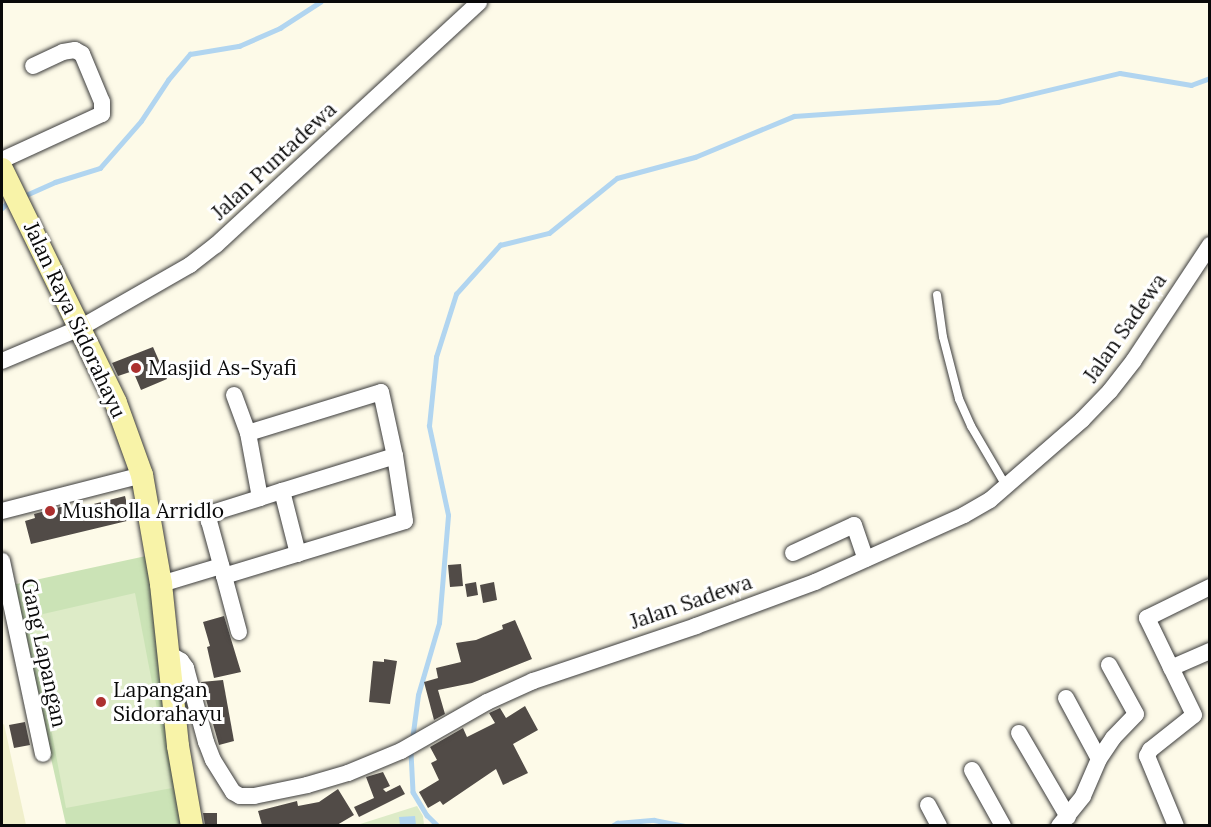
<!DOCTYPE html>
<html>
<head>
<meta charset="utf-8">
<style>
	body { margin:0 }
	#map { position:relative; width:1211px; height:827px; overflow:hidden; background:#fdfae8; font-family:Lora,serif }
	div>[style] { position:absolute }
	.farmland>* { inset:0; background:#f0efcb }
	.green>* { inset:0; background:#cbe3b6 }
	.pitch>* { inset:0; background:#ddebc7 }
	.water>* { inset:0; background:#b1d5f0 }
	.stream>* { height:4.5px; margin:-2.25px; padding:0 2.25px; transform-origin:2.25px; border-radius:2.25px; background:#b1d5f0 }
	.building>* { inset:0; background:#514b47 }
	.roads { filter:drop-shadow(0 0 2px #3c3c3c) drop-shadow(0 0 2px #3c3c3c) }
	.service>* { height:8px; margin:-4px; padding:0 4px; transform-origin:4px; border-radius:4px; background:#fff }
	.minor>* { height:16px; margin:-8px; padding:0 8px; transform-origin:8px; border-radius:8px; background:#fff }
	.secondary>* { height:22px; margin:-11px; padding:0 11px; transform-origin:11px; border-radius:11px; background:#f8f3a8 }
	.dots>* { width:16px; height:16px; translate:-50% -50%; box-sizing:border-box; border:3px solid #fff; border-radius:50% }
	span { translate:-50% -50%; white-space:nowrap; text-align:center; line-height:1.15; -webkit-text-stroke:6px #fff; paint-order:stroke }
	.street-label { font-size:21px; color:#090909 }
	.poi-label { font-size:21px; color:#090909 }
	.left { translate:0 -50%; text-align:left }
	.frame { position:absolute; inset:0; border:3px solid #090909; pointer-events:none }
</style>
</head>
<body>
<div id="map">
	<div class="farmland">
		<div style="clip-path:polygon(4px 724px,26px 825px,2px 825px,2px 725px)"></div>
	</div>
	<div class="green">
		<div style="clip-path:polygon(146px 556px,184px 825px,66px 825px,12px 585px)"></div>
	</div>
	<div class="pitch">
		<div style="clip-path:polygon(135px 593px,172px 788px,66px 808px,30px 617px)"></div>
		<div style="clip-path:polygon(417px 806px,423px 816px,424px 825px,354px 826px)"></div>
	</div>
	<div class="water">
		<div style="clip-path:polygon(415px 816px,416px 825px,400px 825px,399px 817px)"></div>
	</div>
	<div class="stream">
		<div style="left:26px;top:195px;width:32px;rotate:-24deg"></div>
		<div style="left:55px;top:182px;width:47px;rotate:-17.3deg"></div>
		<div style="left:100px;top:168px;width:62px;rotate:-48.9deg"></div>
		<div style="left:141px;top:121px;width:49px;rotate:-56.6deg"></div>
		<div style="left:168px;top:80px;width:34px;rotate:-50deg"></div>
		<div style="left:190px;top:54px;width:50px;rotate:-9.3deg"></div>
		<div style="left:239px;top:46px;width:45px;rotate:-23.7deg"></div>
		<div style="left:280px;top:28px;width:48px;rotate:-33deg"></div>
		<div style="left:2px;top:208px;width:6px;rotate:-45deg"></div>
		<div style="left:412px;top:740px;width:45px;rotate:-82.4deg"></div>
		<div style="left:418px;top:695px;width:75px;rotate:-73.7deg"></div>
		<div style="left:439px;top:623px;width:108px;rotate:-85.2deg"></div>
		<div style="left:448px;top:515px;width:91px;rotate:-102.1deg"></div>
		<div style="left:429px;top:426px;width:69px;rotate:-84.2deg"></div>
		<div style="left:436px;top:357px;width:66px;rotate:-72.4deg"></div>
		<div style="left:456px;top:294px;width:66px;rotate:-48.1deg"></div>
		<div style="left:500px;top:245px;width:50px;rotate:-13.8deg"></div>
		<div style="left:549px;top:233px;width:87px;rotate:-39deg"></div>
		<div style="left:617px;top:178px;width:81px;rotate:-15.1deg"></div>
		<div style="left:695px;top:157px;width:107px;rotate:-22.5deg"></div>
		<div style="left:794px;top:116px;width:204px;rotate:-3.9deg"></div>
		<div style="left:998px;top:102px;width:125px;rotate:-13.4deg"></div>
		<div style="left:1120px;top:73px;width:72px;rotate:9.6deg"></div>
		<div style="left:1191px;top:85px;width:20px;rotate:-20deg"></div>
		<div style="left:411px;top:752px;width:40px;rotate:87.1deg"></div>
		<div style="left:413px;top:792px;width:27px;rotate:59deg"></div>
		<div style="left:427px;top:815px;width:16px;rotate:45deg"></div>
		<div style="left:612px;top:826px;width:6px;rotate:-31deg"></div>
		<div style="left:617px;top:823px;width:37px;rotate:-5deg"></div>
		<div style="left:654px;top:820px;width:31px;rotate:11deg"></div>
	</div>
	<div class="building">
		<div style="clip-path:polygon(153px 347px,167px 379px,141px 390px,133px 371px,118px 376px,112px 363px)"></div>
		<div style="clip-path:polygon(125px 496px,131px 520px,31px 544px,25px 521px,35px 518px,34px 514px,64px 506px,66px 511px)"></div>
		<div style="clip-path:polygon(461px 564px,463px 586px,450px 587px,448px 565px)"></div>
		<div style="clip-path:polygon(476px 582px,478px 595px,467px 597px,465px 584px)"></div>
		<div style="clip-path:polygon(494px 582px,497px 600px,483px 603px,480px 585px)"></div>
		<div style="clip-path:polygon(224px 616px,241px 672px,214px 678px,207px 647px,210px 646px,203px 622px)"></div>
		<div style="clip-path:polygon(515px 620px,532px 659px,472px 683px,438px 690px,445px 714px,434px 720px,424px 682px,438px 678px,436px 668px,461px 662px,456px 643px,476px 640px,503px 629px,502px 625px)"></div>
		<div style="clip-path:polygon(384px 659px,397px 661px,390px 704px,369px 702px,373px 661px,384px 662px)"></div>
		<div style="clip-path:polygon(223px 680px,234px 741px,219px 745px,201px 682px)"></div>
		<div style="clip-path:polygon(525px 706px,538px 730px,513px 744px,528px 773px,503px 785px,496px 769px,443px 805px,440px 801px,428px 808px,419px 792px,439px 780px,431px 763px,437px 760px,430px 747px,463px 728px,467px 737px,495px 723px,489px 713px,500px 708px,506px 718px)"></div>
		<div style="clip-path:polygon(25px 722px,30px 745px,14px 748px,9px 725px)"></div>
		<div style="clip-path:polygon(383px 772px,390px 786px,383px 789px,386px 792px,400px 785px,405px 794px,359px 817px,354px 807px,374px 798px,366px 777px)"></div>
		<div style="clip-path:polygon(338px 789px,354px 815px,337px 825px,262px 825px,258px 811px,297px 801px,298px 806px,319px 802px)"></div>
		<div style="clip-path:polygon(203px 813px,217px 813px,217px 825px,205px 825px)"></div>
	</div>
	<div class="roads">
		<div class="service">
			<div style="left:937px;top:295px;width:42px;rotate:81.9deg"></div>
			<div style="left:943px;top:337px;width:64px;rotate:75.5deg"></div>
			<div style="left:959px;top:399px;width:30px;rotate:66deg"></div>
			<div style="left:971px;top:426px;width:69px;rotate:59.7deg"></div>
		</div>
		<div class="minor">
			<div style="left:2px;top:160px;width:110px;rotate:-24.7deg"></div>
			<div style="left:102px;top:114px;width:12px;rotate:-90deg"></div>
			<div style="left:102px;top:102px;width:52px;rotate:-112.6deg"></div>
			<div style="left:82px;top:54px;width:8px;rotate:-150deg"></div>
			<div style="left:75px;top:50px;width:12px;rotate:171deg"></div>
			<div style="left:63px;top:52px;width:33px;rotate:155deg"></div>
			<div style="left:2px;top:361px;width:85px;rotate:-22.9deg"></div>
			<div style="left:80px;top:328px;width:127px;rotate:-29.8deg"></div>
			<div style="left:190px;top:265px;width:33px;rotate:-38deg"></div>
			<div style="left:216px;top:245px;width:358px;rotate:-42.7deg"></div>
			<div style="left:234px;top:395px;width:40px;rotate:69.8deg"></div>
			<div style="left:248px;top:433px;width:66px;rotate:79.5deg"></div>
			<div style="left:260px;top:498px;width:23px;rotate:-18deg"></div>
			<div style="left:282px;top:491px;width:65px;rotate:75.7deg"></div>
			<div style="left:248px;top:433px;width:139px;rotate:-17.1deg"></div>
			<div style="left:381px;top:392px;width:66px;rotate:77.7deg"></div>
			<div style="left:260px;top:498px;width:50px;rotate:162.6deg"></div>
			<div style="left:212px;top:513px;width:9px;rotate:111deg"></div>
			<div style="left:209px;top:521px;width:57px;rotate:74.7deg"></div>
			<div style="left:224px;top:576px;width:189px;rotate:-16.9deg"></div>
			<div style="left:405px;top:521px;width:66px;rotate:-98.7deg"></div>
			<div style="left:395px;top:456px;width:118px;rotate:162.8deg"></div>
			<div style="left:2px;top:511px;width:145px;rotate:-14.4deg"></div>
			<div style="left:793px;top:553px;width:67px;rotate:-24.7deg"></div>
			<div style="left:854px;top:525px;width:36px;rotate:71deg"></div>
			<div style="left:2px;top:561px;width:197px;rotate:78deg"></div>
			<div style="left:224px;top:576px;width:58px;rotate:75deg"></div>
			<div style="left:161px;top:584px;width:63px;rotate:-16.7deg"></div>
			<div style="left:169px;top:654px;width:14px;rotate:30deg"></div>
			<div style="left:181px;top:661px;width:9px;rotate:54deg"></div>
			<div style="left:186px;top:668px;width:77px;rotate:74.9deg"></div>
			<div style="left:206px;top:742px;width:19px;rotate:69deg"></div>
			<div style="left:213px;top:760px;width:38px;rotate:58deg"></div>
			<div style="left:233px;top:792px;width:8px;rotate:30deg"></div>
			<div style="left:240px;top:796px;width:14px"></div>
			<div style="left:254px;top:796px;width:54px;rotate:-11.7deg"></div>
			<div style="left:307px;top:785px;width:43px;rotate:-16.3deg"></div>
			<div style="left:348px;top:773px;width:57px;rotate:-22.5deg"></div>
			<div style="left:401px;top:751px;width:99px;rotate:-29.7deg"></div>
			<div style="left:487px;top:702px;width:51px;rotate:-24.5deg"></div>
			<div style="left:533px;top:681px;width:172px;rotate:-18.6deg"></div>
			<div style="left:696px;top:626px;width:127px;rotate:-20.3deg"></div>
			<div style="left:815px;top:582px;width:163px;rotate:-24.2deg"></div>
			<div style="left:964px;top:515px;width:30px;rotate:-30deg"></div>
			<div style="left:990px;top:500px;width:122px;rotate:-41deg"></div>
			<div style="left:1082px;top:420px;width:40px;rotate:-46deg"></div>
			<div style="left:1110px;top:391px;width:39px;rotate:-52deg"></div>
			<div style="left:1134px;top:360px;width:138px;rotate:-56.5deg"></div>
			<div style="left:1171px;top:668px;width:43px;rotate:-23.6deg"></div>
			<div style="left:1066px;top:698px;width:69px;rotate:61.6deg"></div>
			<div style="left:1019px;top:733px;width:97px;rotate:59.7deg"></div>
			<div style="left:972px;top:770px;width:64px;rotate:61deg"></div>
			<div style="left:928px;top:805px;width:24px;rotate:62deg"></div>
			<div style="left:1059px;top:826px;width:38px;rotate:-51deg"></div>
			<div style="left:1083px;top:796px;width:40px;rotate:-66.6deg"></div>
			<div style="left:1099px;top:759px;width:25px;rotate:-56deg"></div>
			<div style="left:1113px;top:738px;width:33px;rotate:-46deg"></div>
			<div style="left:1136px;top:714px;width:56px;rotate:-118.9deg"></div>
			<div style="left:1176px;top:826px;width:76px;rotate:-112.5deg"></div>
			<div style="left:1147px;top:756px;width:7px;rotate:-63deg"></div>
			<div style="left:1150px;top:750px;width:56px;rotate:-38.5deg"></div>
			<div style="left:1194px;top:715px;width:108px;rotate:-115.9deg"></div>
			<div style="left:1147px;top:618px;width:70px;rotate:-26.2deg"></div>
		</div>
		<div class="secondary">
			<div style="left:2px;top:169px;width:260px;rotate:64deg"></div>
			<div style="left:116px;top:403px;width:77px;rotate:70.1deg"></div>
			<div style="left:142px;top:475px;width:111px;rotate:80.1deg"></div>
			<div style="left:161px;top:584px;width:163px;rotate:84deg"></div>
			<div style="left:178px;top:746px;width:81px;rotate:80.1deg"></div>
		</div>
	</div>
	<div class="dots">
		<div style="left:136px;top:368px;background:#ac302f"></div>
		<div style="left:50px;top:511px;background:#ac302f"></div>
		<div style="left:101px;top:702px;background:#ac302f"></div>
	</div>
	<div class="street-label">
		<span style="left:274px;top:161px;rotate:-43deg">Jalan Puntadewa</span>
		<span style="left:75px;top:320px;rotate:65deg">Jalan Raya Sidorahayu</span>
		<span style="left:1125px;top:328px;rotate:-55deg">Jalan Sadewa</span>
		<span style="left:691px;top:602px;rotate:-19deg">Jalan Sadewa</span>
		<span style="left:44px;top:653px;rotate:78deg">Gang Lapangan</span>
	</div>
	<div class="poi-label">
		<span class="left" style="left:148px;top:368px">Masjid As-Syafi</span>
		<span class="left" style="left:62px;top:511px">Musholla Arridlo</span>
		<span class="left" style="left:113px;top:702px">Lapangan<br>Sidorahayu</span>
	</div>
	<div class="frame"></div>
</div>
</body>
</html>
